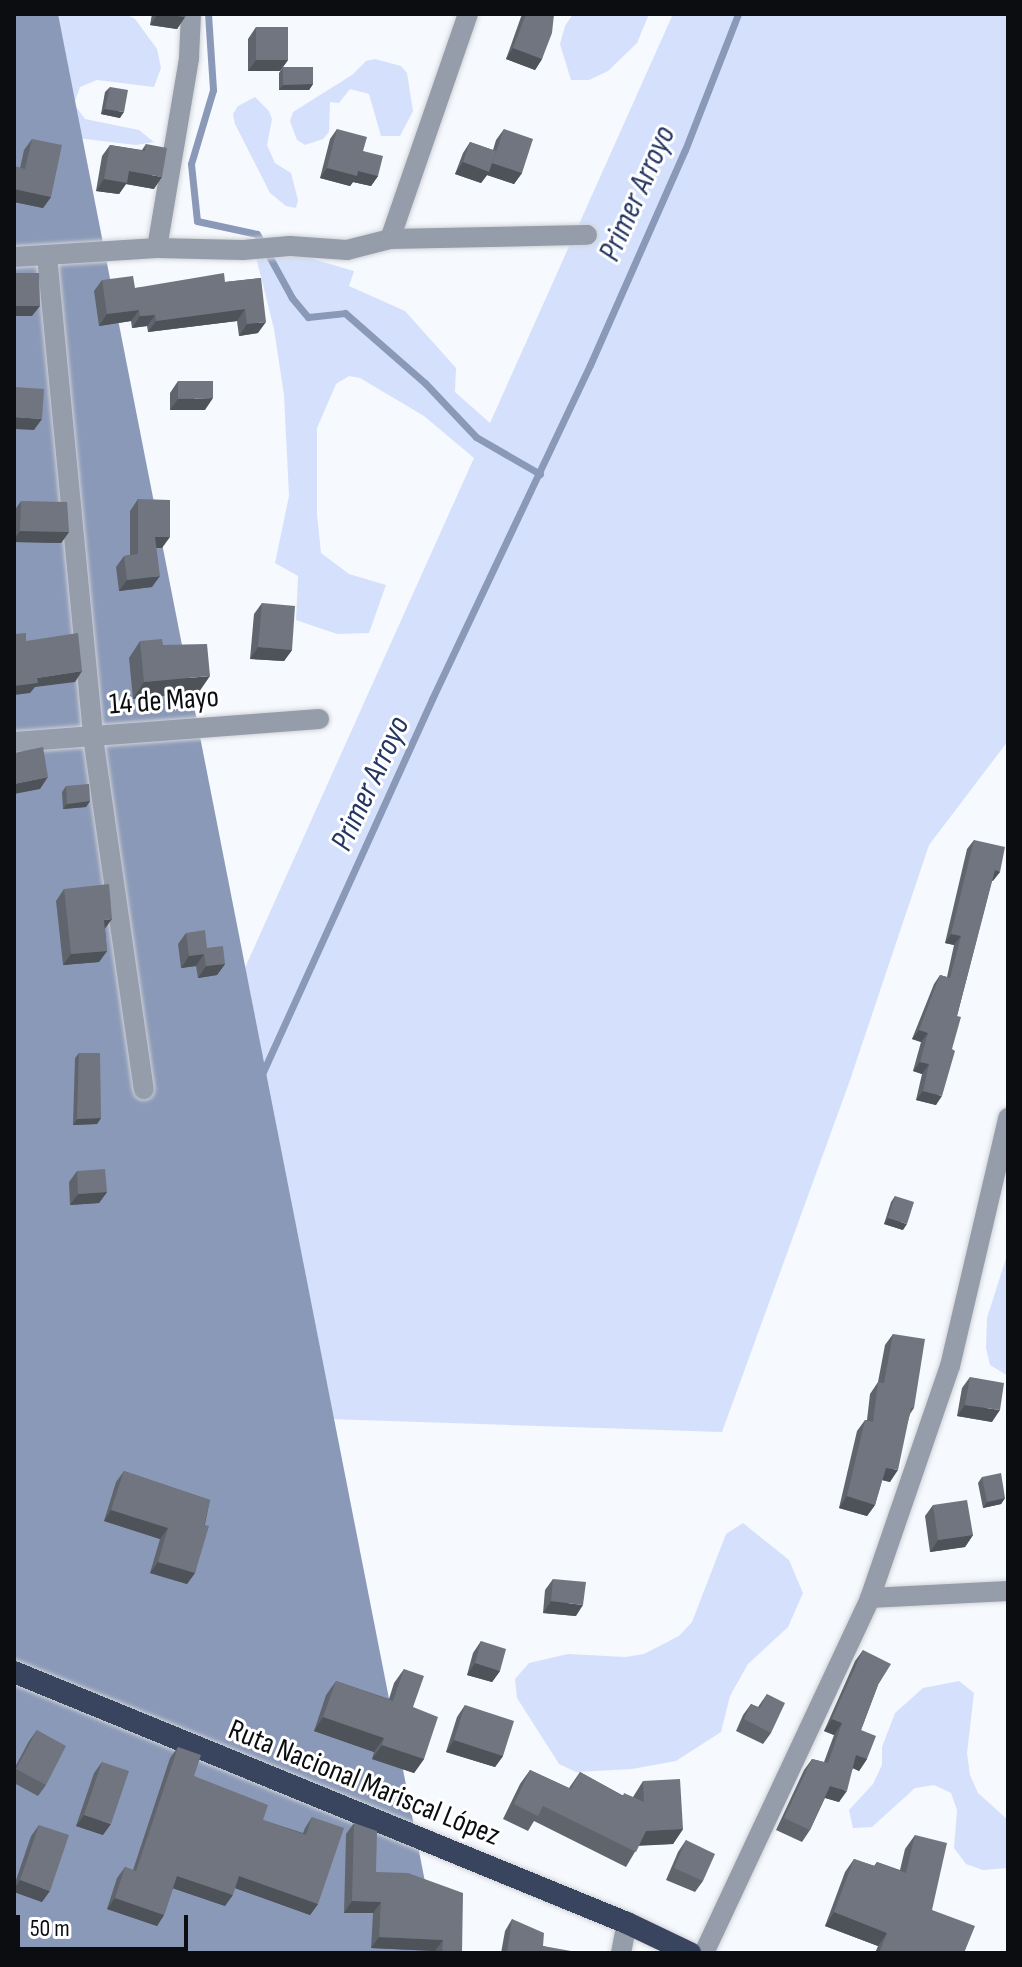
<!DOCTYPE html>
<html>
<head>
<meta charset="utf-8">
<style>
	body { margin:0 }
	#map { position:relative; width:1022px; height:1967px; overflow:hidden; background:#f6f9fd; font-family:"Sofia Sans Condensed",sans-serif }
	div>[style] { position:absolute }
	.green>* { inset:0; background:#d5e1fc }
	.water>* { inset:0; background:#8b99b8 }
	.stream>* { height:7px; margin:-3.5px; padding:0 3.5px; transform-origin:3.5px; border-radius:3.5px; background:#8b99b8 }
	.roads { filter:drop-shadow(0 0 2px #d0d3d7) drop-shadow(0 0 2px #d0d3d7) }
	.minor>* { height:20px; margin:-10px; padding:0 10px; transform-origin:10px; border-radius:10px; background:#959caa }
	.trunk>* { height:22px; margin:-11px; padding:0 11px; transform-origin:11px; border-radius:11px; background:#39445e }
	.wall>* { inset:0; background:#60656d }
	.shaded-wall>* { inset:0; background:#4e5259 }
	.building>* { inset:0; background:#70757f }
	span { translate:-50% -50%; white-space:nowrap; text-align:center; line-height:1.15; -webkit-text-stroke:6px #fff; paint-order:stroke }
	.street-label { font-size:30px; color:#0b0d10 }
	.water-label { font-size:32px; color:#253662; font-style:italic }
	.frame { position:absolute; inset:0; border:16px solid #0b0d10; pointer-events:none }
	.scale { position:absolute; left:16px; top:1915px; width:172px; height:36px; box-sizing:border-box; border:4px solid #0b0d10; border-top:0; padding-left:10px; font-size:24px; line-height:28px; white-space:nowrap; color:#0b0d10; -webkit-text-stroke:6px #fff; paint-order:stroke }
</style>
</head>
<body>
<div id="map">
	<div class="green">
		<div style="clip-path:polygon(17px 14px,125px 14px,135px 19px,157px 49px,161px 68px,154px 87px,97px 80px,80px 87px,74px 104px,85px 119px,139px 130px,154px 142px,136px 145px,43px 134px,14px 19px)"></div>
		<div style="clip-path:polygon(573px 14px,649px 14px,637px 43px,608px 71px,589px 80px,571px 80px,560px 44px,565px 26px)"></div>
		<div style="clip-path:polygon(673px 14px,1008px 14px,1008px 741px,929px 845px,849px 1083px,722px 1432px,149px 1413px,14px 1522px,217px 1030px,474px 458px,424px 416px,360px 378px,349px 376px,336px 384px,317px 428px,317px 514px,321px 553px,349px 574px,386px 585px,369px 633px,337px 634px,296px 620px,298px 576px,275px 563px,289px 496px,284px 395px,274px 329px,256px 257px,306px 257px,354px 271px,349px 286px,405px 311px,456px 368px,455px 392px,490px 423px)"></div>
		<div style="clip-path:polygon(375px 59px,401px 66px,407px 73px,413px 111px,400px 136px,381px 136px,369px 94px,350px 89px,339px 103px,330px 102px,329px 132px,323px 139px,305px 145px,297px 140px,290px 121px,293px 112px,352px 75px,366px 61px)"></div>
		<div style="clip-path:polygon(255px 97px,269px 111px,272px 119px,267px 145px,275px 163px,291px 173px,298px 200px,296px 208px,286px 206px,270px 193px,235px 124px,233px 114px,238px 106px)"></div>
		<div style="clip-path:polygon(1008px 1252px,1008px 1376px,990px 1365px,986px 1348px,987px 1318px)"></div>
		<div style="clip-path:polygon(743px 1523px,789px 1560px,803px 1593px,788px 1627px,748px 1664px,730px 1696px,721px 1732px,676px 1761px,632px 1769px,576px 1772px,559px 1764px,517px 1698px,515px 1679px,529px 1663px,568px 1654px,625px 1657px,644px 1654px,679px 1636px,692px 1622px,726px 1534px)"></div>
		<div style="clip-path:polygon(959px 1681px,974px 1693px,967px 1753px,970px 1775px,978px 1793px,1008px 1820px,1008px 1868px,983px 1870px,966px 1864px,954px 1848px,957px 1810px,951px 1793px,934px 1785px,915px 1788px,872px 1827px,853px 1828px,849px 1810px,873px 1784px,882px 1765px,882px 1747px,895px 1713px,923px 1688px)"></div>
	</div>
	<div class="water">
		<div style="clip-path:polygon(14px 14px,58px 14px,439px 1953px,14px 1953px)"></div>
	</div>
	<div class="stream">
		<div style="left:208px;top:14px;width:76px;rotate:86.2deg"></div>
		<div style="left:213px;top:90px;width:77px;rotate:106.6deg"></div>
		<div style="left:191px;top:164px;width:57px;rotate:84deg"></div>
		<div style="left:197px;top:221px;width:61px;rotate:12.2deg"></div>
		<div style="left:257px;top:234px;width:73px;rotate:61.3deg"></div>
		<div style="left:292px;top:298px;width:25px;rotate:50deg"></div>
		<div style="left:308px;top:317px;width:37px;rotate:-6deg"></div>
		<div style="left:345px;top:313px;width:106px;rotate:41.2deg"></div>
		<div style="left:425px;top:383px;width:74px;rotate:46.6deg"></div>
		<div style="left:476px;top:437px;width:74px;rotate:30deg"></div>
		<div style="left:262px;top:1074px;width:412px;rotate:-65.6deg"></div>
		<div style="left:432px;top:699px;width:369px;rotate:-64.7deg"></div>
		<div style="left:590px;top:365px;width:235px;rotate:-66.2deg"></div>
		<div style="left:685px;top:150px;width:146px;rotate:-68.7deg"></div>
	</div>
	<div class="roads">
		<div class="minor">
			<div style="left:390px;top:239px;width:238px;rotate:-70.9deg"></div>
			<div style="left:157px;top:248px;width:193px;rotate:-80.4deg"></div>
			<div style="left:189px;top:58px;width:44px;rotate:-87.4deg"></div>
			<div style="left:47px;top:256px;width:483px;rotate:84.5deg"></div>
			<div style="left:93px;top:737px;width:356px;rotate:81.8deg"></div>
			<div style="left:14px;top:257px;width:143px;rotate:-3.6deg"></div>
			<div style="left:157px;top:248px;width:86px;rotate:1.3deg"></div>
			<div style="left:243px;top:250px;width:47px;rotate:-4.9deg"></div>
			<div style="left:290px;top:246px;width:57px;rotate:4deg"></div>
			<div style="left:347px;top:250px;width:44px;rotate:-14.3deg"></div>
			<div style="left:390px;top:239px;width:197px;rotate:-1.2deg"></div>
			<div style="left:14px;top:742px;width:306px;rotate:-4.3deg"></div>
			<div style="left:870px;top:1598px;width:138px;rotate:-2.9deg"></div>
			<div style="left:621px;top:1953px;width:31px;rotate:-79deg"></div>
			<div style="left:704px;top:1953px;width:392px;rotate:-64.9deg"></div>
			<div style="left:870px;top:1598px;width:245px;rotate:-71deg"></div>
			<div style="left:950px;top:1366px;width:255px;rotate:-76.8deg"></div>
		</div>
		<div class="trunk">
			<div style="left:14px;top:1672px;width:662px;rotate:22.27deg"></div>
			<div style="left:627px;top:1923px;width:70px;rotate:25.5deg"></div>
		</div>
	</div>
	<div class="wall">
		<div style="clip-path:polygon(152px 14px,186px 14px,185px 17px,177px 29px,150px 25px)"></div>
		<div style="clip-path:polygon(522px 14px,554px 14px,542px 59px,535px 70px,506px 59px)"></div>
		<div style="clip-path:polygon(256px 27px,288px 60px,280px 71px,248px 71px,248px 39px)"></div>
		<div style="clip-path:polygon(283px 67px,313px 84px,309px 90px,279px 90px,279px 73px)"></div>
		<div style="clip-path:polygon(110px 87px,120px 118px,101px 114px,105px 92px)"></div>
		<div style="clip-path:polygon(337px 129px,363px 151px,378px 176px,371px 186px,353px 182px,350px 186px,320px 178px,330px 139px)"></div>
		<div style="clip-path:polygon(504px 129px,522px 173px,514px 184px,487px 175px,481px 183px,455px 174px,463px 153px,470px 142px,493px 150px,496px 140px)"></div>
		<div style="clip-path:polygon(32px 139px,51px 197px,43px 208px,14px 202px,14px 166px,20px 168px,24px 150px)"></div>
		<div style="clip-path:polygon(146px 144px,154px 189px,126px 184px,119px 194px,96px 191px,102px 156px,110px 145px,142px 150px)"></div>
		<div style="clip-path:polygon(261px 278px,258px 333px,239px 336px,237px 321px,148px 332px,147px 326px,132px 328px,131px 321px,99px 326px,94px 291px,102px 280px,135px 288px,225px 282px)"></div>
		<div style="clip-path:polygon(178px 381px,205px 410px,170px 410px,170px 393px)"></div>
		<div style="clip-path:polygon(138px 499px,162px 548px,156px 548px,152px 587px,119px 591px,116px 567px,124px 556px,130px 555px,130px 511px)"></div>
		<div style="clip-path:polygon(21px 501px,69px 532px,61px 543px,14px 542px,14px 511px)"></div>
		<div style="clip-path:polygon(262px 603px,292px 650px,284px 661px,250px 659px,254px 614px)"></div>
		<div style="clip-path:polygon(140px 641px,163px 645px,199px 692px,133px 699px,129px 658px)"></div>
		<div style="clip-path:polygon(66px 786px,90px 801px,86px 807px,63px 809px,62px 792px)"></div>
		<div style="clip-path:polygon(974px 840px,1000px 872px,992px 880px,957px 1016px,936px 1105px,916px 1100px,922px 1074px,913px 1071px,921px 1042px,912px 1039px,934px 984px,940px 975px,947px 977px,954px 945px,945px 943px,967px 849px)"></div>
		<div style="clip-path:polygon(64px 889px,105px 929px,107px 951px,99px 962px,63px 965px,56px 901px)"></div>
		<div style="clip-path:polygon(186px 933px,207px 948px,225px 964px,217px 975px,198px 978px,196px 966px,181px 968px,178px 944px)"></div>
		<div style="clip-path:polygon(79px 1053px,101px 1118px,97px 1124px,73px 1125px,75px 1058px)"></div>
		<div style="clip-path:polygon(77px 1171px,107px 1192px,99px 1203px,70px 1205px,69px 1182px)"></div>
		<div style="clip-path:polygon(895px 1196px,903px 1230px,884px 1224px,891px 1202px)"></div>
		<div style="clip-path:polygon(893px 1334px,914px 1408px,910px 1414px,890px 1482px,882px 1480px,875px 1505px,867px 1516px,839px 1508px,857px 1431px,865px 1420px,867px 1420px,870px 1394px,878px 1382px,885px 1345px)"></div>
		<div style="clip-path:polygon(970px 1377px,992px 1422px,957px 1416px,962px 1388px)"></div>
		<div style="clip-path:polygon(124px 1471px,210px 1500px,195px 1573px,187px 1584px,150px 1573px,160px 1539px,104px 1521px,116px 1482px)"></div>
		<div style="clip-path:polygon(982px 1477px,1005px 1498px,1001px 1504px,983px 1508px,978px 1483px)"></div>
		<div style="clip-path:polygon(933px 1505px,973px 1535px,965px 1547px,930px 1552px,925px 1516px)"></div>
		<div style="clip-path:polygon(553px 1579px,576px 1616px,543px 1613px,545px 1590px)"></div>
		<div style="clip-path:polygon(481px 1641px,500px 1671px,492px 1682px,467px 1675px,473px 1653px)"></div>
		<div style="clip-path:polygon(863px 1650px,878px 1685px,861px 1730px,867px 1759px,859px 1771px,853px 1768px,839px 1802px,825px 1798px,810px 1830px,802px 1842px,776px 1830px,804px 1770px,812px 1759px,824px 1762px,834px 1735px,824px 1731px,855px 1661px)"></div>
		<div style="clip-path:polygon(404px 1669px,424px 1759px,414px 1773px,372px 1759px,374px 1752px,314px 1731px,326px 1695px,336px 1681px,389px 1699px,394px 1683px)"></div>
		<div style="clip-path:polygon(767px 1694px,771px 1733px,763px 1744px,736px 1731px,743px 1715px,751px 1704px,758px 1707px)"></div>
		<div style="clip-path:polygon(465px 1705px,503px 1756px,495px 1767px,446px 1752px,457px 1717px)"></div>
		<div style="clip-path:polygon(37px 1730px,46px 1785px,38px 1796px,14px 1783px,14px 1769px,29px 1741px)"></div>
		<div style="clip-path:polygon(178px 1747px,194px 1776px,263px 1820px,303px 1833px,305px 1828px,312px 1817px,318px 1904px,310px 1915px,235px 1888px,225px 1906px,173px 1888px,164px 1915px,157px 1926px,107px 1909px,117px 1878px,125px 1867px,133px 1870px,170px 1758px)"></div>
		<div style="clip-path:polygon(102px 1762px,103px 1835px,76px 1826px,94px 1773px)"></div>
		<div style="clip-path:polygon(530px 1770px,569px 1788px,580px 1772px,622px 1795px,633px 1797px,643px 1781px,683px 1829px,673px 1844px,639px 1845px,626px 1867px,534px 1821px,528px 1831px,503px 1819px,520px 1784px)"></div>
		<div style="clip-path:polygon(354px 1823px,376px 1872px,462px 1953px,435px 1953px,435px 1951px,371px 1948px,373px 1913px,344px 1913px,346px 1834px)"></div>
		<div style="clip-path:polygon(39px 1825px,42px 1902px,14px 1892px,14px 1886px,31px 1836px)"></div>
		<div style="clip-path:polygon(915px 1835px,932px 1910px,964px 1953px,875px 1953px,878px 1946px,825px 1926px,845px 1872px,854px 1859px,874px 1866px,877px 1862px,900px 1870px,905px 1849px)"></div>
		<div style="clip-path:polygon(686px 1840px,703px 1881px,695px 1892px,666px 1880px,678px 1852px)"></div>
		<div style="clip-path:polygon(1008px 1893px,1008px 1915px,1006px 1896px)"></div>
		<div style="clip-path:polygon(512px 1919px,543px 1946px,571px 1953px,501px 1953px,505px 1931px)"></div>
	</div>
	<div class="shaded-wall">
		<div style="clip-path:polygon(158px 14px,163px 14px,185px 17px,177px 29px,150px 25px)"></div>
		<div style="clip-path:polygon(513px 48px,542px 59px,535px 70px,506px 59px)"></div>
		<div style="clip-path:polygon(256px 60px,288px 60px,280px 71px,248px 71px)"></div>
		<div style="clip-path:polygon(313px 84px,309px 90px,279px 90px,283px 85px)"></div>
		<div style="clip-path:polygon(105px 109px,124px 112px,120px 118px,101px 114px)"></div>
		<div style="clip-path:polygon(463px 162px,492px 163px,522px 173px,514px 184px,487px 175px,481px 183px,455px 174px)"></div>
		<div style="clip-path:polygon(327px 168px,358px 171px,378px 176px,371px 186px,353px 182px,350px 186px,320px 178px)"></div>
		<div style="clip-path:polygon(129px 171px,162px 177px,154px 189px,126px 184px,119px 194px,96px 191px,104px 179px)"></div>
		<div style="clip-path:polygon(14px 189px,51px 197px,43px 208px,14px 202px)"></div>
		<div style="clip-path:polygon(14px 306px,40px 306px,32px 316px,14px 316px)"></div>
		<div style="clip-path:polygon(245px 309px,237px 321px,148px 332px,156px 321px)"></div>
		<div style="clip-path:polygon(139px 310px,131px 321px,99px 326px,107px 314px)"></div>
		<div style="clip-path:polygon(155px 315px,147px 326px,132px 328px,140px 316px)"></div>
		<div style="clip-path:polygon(266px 322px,258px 333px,239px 336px,247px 324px)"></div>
		<div style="clip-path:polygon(213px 398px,205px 410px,170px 410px,178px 399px)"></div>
		<div style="clip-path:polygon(14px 417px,42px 419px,34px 430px,14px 429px)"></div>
		<div style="clip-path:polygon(20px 531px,69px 532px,61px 543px,14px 542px,14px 539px)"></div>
		<div style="clip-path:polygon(155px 537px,170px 537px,162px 548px,147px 548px)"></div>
		<div style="clip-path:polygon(160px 576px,152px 587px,119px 591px,127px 580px)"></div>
		<div style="clip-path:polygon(258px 647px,292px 650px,284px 661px,250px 659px)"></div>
		<div style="clip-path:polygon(82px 671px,75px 682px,35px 687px,30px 693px,14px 695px,14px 686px,37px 678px)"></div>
		<div style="clip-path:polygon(210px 676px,199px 692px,133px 699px,144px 682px)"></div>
		<div style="clip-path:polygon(48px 777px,40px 789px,14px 794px,14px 784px)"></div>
		<div style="clip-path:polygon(90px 801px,86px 807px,63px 809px,67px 804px)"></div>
		<div style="clip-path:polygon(995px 870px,1000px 872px,993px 881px,989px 880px)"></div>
		<div style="clip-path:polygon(112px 919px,104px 930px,104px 920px)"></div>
		<div style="clip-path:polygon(951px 934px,961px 936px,954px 945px,945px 943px)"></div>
		<div style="clip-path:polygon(107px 951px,99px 962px,63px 965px,71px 954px)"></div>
		<div style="clip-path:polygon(204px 954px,196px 966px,181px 968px,189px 956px)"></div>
		<div style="clip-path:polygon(225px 964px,217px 975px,198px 978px,206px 966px)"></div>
		<div style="clip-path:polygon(919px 1030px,928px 1033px,921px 1042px,912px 1039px)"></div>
		<div style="clip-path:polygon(920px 1062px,929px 1064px,922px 1074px,913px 1071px)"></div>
		<div style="clip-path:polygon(923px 1091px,942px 1096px,936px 1105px,916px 1100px)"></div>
		<div style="clip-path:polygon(101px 1118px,97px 1124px,73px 1125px,77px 1119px)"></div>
		<div style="clip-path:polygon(107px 1192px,99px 1203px,70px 1205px,78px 1194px)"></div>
		<div style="clip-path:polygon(888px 1218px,907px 1224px,903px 1230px,884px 1224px)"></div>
		<div style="clip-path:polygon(965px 1405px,1000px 1410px,992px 1422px,957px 1416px)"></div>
		<div style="clip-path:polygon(886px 1468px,898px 1470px,890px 1482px,878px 1479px)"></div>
		<div style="clip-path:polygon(847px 1496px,875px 1505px,867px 1516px,839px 1508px)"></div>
		<div style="clip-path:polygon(1005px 1498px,1001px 1504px,983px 1508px,987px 1502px)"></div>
		<div style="clip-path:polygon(111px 1510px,168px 1528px,160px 1539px,104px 1521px)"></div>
		<div style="clip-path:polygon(973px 1535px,965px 1547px,930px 1552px,938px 1540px)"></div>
		<div style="clip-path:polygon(158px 1562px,195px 1573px,187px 1584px,150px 1573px)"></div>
		<div style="clip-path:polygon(551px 1601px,583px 1605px,576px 1616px,543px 1613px)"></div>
		<div style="clip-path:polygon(475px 1663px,500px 1671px,492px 1682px,467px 1675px)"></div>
		<div style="clip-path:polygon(323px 1717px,384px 1738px,374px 1752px,314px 1731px)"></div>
		<div style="clip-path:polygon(832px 1719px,842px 1723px,834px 1735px,824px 1731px)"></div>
		<div style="clip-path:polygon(454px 1740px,503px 1756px,495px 1767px,446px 1752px)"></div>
		<div style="clip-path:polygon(382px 1745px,424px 1759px,414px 1773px,372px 1759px)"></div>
		<div style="clip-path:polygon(856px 1755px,867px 1759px,859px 1771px,848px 1766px)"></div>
		<div style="clip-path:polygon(830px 1786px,847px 1791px,839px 1802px,822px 1797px)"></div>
		<div style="clip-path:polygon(84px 1815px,111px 1824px,103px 1835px,76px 1826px)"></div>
		<div style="clip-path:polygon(683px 1829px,673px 1844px,636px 1846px,646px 1831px)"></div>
		<div style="clip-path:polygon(177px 1876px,233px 1895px,225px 1906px,169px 1887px)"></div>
		<div style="clip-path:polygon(239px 1876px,318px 1904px,310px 1915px,232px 1887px)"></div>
		<div style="clip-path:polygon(20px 1880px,50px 1891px,42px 1902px,14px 1892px,14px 1889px)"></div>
		<div style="clip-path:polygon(115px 1898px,164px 1915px,157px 1926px,107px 1909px)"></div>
		<div style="clip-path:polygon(352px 1901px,381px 1902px,373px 1913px,344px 1913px)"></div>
		<div style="clip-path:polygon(834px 1912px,887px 1933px,878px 1946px,825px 1926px)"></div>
		<div style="clip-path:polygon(379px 1937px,443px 1940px,435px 1951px,371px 1948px)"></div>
	</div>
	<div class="building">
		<div style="clip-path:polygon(163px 14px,186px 14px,185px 17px)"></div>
		<div style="clip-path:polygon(526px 14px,554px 14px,552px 33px,542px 59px,513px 48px)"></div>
		<div style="clip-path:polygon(256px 27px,288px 27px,288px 60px,256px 60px)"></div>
		<div style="clip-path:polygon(283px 67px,313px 67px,313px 84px,283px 85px)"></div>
		<div style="clip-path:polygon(110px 87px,128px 90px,124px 112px,105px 109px)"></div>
		<div style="clip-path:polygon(337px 129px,367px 137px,363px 151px,383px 156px,378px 176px,358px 171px,357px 176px,327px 168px)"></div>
		<div style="clip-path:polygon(504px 129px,533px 139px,522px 173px,492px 163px)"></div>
		<div style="clip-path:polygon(32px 139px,62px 145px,51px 197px,14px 189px,14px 166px,25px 169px)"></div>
		<div style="clip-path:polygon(470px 142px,496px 151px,489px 172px,463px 162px)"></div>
		<div style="clip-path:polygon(146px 144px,167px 148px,162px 177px,129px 171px,127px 183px,104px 179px,110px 145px,145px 151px)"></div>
		<div style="clip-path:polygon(14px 273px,39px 273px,40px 306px,14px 306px)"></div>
		<div style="clip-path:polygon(224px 273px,225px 282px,261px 278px,266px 322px,247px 324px,245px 309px,156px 321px,155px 315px,140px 316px,139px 310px,107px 314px,102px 280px,133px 276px,135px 288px)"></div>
		<div style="clip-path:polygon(178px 381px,213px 381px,213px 398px,178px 399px)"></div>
		<div style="clip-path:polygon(14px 387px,44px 389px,42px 419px,14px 417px)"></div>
		<div style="clip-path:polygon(138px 499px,170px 500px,170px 537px,155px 537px,160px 576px,127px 580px,124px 556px,138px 554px)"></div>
		<div style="clip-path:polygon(21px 501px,67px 502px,69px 532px,20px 531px)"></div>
		<div style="clip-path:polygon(262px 603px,295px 606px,292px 650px,258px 647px)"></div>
		<div style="clip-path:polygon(26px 633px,26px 641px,78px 633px,82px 671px,37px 678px,38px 683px,14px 686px,14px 634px)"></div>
		<div style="clip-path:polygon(162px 639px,163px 645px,207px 644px,210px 676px,144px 682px,140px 641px)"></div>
		<div style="clip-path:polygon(43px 747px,48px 777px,14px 784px,14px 753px)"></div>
		<div style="clip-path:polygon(89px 784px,90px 801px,67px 804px,66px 786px)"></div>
		<div style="clip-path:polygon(974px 840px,1005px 847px,1000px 872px,995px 870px,957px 1016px,961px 1017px,952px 1049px,955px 1051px,942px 1096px,923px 1091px,929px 1064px,920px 1062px,928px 1033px,919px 1030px,940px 975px,950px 978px,961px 936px,951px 934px)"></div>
		<div style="clip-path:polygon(109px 884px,112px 919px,104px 920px,107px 951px,71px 954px,64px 889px)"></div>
		<div style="clip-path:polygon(205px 930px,207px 948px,223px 946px,225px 964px,206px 966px,204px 954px,189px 956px,186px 933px)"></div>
		<div style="clip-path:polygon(79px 1053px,100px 1053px,101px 1118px,77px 1119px)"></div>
		<div style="clip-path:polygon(105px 1169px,107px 1192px,78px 1194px,77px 1171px)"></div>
		<div style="clip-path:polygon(895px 1196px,914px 1202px,907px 1224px,888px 1218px)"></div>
		<div style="clip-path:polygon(893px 1334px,925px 1339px,914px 1408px,911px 1408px,898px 1470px,886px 1468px,875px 1505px,847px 1496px,865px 1420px,873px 1422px,878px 1382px,884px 1383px)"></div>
		<div style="clip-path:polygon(970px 1377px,1004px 1383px,1000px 1410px,965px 1405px)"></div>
		<div style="clip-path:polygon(124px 1471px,210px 1500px,204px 1525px,209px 1526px,195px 1573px,158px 1562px,168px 1528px,111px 1510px)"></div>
		<div style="clip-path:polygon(1001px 1473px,1005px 1498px,987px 1502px,982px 1477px)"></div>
		<div style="clip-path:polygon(967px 1500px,973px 1535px,938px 1540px,933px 1505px)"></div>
		<div style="clip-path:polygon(553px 1579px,586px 1582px,583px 1605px,551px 1601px)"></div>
		<div style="clip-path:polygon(481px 1641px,506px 1649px,500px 1671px,475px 1663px)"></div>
		<div style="clip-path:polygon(863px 1650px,891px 1664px,878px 1685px,861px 1730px,876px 1736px,867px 1759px,856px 1755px,847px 1791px,830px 1786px,810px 1830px,784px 1818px,812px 1759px,828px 1763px,842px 1723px,832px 1719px)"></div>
		<div style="clip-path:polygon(404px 1669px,424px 1676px,413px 1707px,438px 1717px,424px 1759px,382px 1745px,384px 1738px,323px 1717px,336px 1681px,393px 1701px)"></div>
		<div style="clip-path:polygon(767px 1694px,785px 1703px,771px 1733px,744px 1719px,751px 1704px,760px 1708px)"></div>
		<div style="clip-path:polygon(465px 1705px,514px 1721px,503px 1756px,454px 1740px)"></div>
		<div style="clip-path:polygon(37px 1730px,66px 1746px,46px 1785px,16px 1769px)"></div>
		<div style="clip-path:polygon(178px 1747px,201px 1755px,194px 1776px,268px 1805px,263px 1820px,306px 1835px,312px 1817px,344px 1828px,318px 1904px,239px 1876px,233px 1895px,177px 1876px,164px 1915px,115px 1898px,125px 1867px,136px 1871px)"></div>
		<div style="clip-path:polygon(102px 1762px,129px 1771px,111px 1824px,84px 1815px)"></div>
		<div style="clip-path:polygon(530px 1770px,571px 1789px,580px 1772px,623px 1796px,624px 1793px,644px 1802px,643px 1781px,680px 1779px,683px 1829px,646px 1831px,636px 1852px,543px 1806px,538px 1816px,514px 1804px)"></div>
		<div style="clip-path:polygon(354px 1823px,377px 1831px,376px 1872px,408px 1873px,463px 1893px,462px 1953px,442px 1953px,443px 1940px,379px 1937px,381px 1902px,352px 1901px)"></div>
		<div style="clip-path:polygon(39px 1825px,69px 1835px,50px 1891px,20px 1880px)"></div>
		<div style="clip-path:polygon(915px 1835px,947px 1843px,932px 1910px,975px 1926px,964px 1953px,879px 1953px,887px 1933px,834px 1912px,854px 1859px,875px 1866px,877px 1862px,906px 1873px)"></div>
		<div style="clip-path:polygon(686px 1840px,715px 1854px,703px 1881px,674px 1868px)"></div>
		<div style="clip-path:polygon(512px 1919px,544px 1933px,543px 1946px,571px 1951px,571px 1953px,507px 1953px)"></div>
	</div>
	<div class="street-label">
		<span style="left:164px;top:701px;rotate:-4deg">14 de Mayo</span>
		<span style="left:364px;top:1783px;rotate:22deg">Ruta Nacional Mariscal López</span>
	</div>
	<div class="water-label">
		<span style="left:638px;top:194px;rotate:-66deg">Primer Arroyo</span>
		<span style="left:371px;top:784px;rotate:-65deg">Primer Arroyo</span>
	</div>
	<div class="frame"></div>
	<div class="scale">50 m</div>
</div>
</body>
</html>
